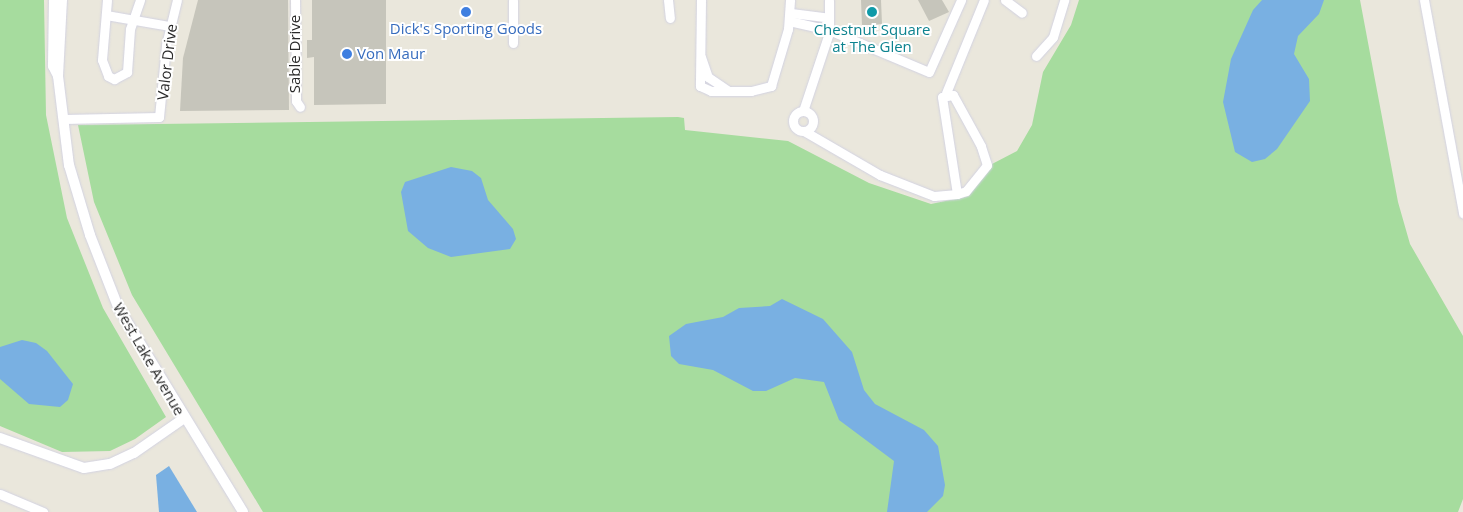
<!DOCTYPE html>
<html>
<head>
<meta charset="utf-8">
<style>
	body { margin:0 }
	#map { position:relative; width:1463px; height:512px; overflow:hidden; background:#eae7dc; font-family:"Open Sans",sans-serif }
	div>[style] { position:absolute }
	.green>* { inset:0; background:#a6dc9e }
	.water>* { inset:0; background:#79b0e2 }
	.building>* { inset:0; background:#c6c5bb }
	.roads { filter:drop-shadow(0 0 1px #d2d2e1) drop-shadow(0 0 1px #d2d2e1) }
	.minor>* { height:9px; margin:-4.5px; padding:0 4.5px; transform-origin:4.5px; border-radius:4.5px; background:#fff }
	.minor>.ring { margin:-4.5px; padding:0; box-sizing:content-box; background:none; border:9px solid #fff; border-radius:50% }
	.tertiary>* { height:10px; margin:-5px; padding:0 5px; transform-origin:5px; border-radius:5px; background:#fff }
	.dots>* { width:14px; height:14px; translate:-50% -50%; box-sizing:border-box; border:2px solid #fff; border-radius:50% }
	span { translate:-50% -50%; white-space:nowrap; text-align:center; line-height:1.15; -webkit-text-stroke:4px #fff; paint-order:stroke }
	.shop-label { font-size:15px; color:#366cbe }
	.left { translate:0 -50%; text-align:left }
	.culture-label { font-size:15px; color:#0d838f }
	.street-label { font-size:15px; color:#292929 }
</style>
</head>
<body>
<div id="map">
	<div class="green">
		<div style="clip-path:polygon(0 0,44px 0,46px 115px,67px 218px,103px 308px,166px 417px,135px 439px,110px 451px,62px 452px,0 426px)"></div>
		<div style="clip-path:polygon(1079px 0,1360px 0,1398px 202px,1410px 244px,1463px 336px,1463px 499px,1458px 512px,263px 512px,132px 295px,94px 202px,78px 125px,678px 117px,684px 118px,685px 130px,788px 141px,869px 183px,931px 204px,969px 196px,992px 164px,1017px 151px,1032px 125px,1043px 72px,1071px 25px)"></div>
	</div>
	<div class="water">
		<div style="clip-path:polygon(1262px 0,1324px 0,1319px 14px,1298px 36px,1294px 54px,1309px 79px,1310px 101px,1277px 149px,1265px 159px,1252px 162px,1235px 152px,1223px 102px,1231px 59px,1253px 10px)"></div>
		<div style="clip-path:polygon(451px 167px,472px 171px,481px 178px,488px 200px,513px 229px,516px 239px,510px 249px,451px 257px,428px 248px,408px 231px,401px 192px,405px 182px)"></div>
		<div style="clip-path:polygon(782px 299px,823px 319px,852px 352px,864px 390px,875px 404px,924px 430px,938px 446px,945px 485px,943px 496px,927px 512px,887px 512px,894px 461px,839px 420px,824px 382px,795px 378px,766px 391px,753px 391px,713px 370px,679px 364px,671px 356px,669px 336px,686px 324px,723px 317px,739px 308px,770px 306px)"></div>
		<div style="clip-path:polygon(22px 340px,36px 343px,47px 351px,73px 384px,68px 400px,60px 407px,29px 404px,0 379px,0 347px)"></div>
		<div style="clip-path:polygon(169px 466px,197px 512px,159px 512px,156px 475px)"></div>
	</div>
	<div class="building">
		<div style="clip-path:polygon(198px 0,288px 0,289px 110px,180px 111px,183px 58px)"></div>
		<div style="clip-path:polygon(312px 0,386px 0,386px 104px,314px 105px,314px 57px,307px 58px,307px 40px,312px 40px)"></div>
		<div style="clip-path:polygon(861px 0,881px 0,882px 24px,862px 26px)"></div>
		<div style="clip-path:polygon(918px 0,942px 0,949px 12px,929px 21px)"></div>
	</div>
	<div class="roads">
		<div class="minor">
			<div style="left:107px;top:0;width:60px;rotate:94.8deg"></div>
			<div style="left:102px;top:60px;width:17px;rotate:69deg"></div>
			<div style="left:108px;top:76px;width:7px;rotate:27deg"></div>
			<div style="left:114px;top:79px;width:15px;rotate:-28deg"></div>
			<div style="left:127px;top:72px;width:43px;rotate:-86deg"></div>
			<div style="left:130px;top:29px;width:31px;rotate:-71deg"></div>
			<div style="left:295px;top:0;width:101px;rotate:89.4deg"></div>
			<div style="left:296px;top:101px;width:7px;rotate:56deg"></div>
			<div style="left:513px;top:0;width:43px;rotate:90deg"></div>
			<div style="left:668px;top:0;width:18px;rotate:84deg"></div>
			<div style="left:701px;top:0;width:86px;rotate:90.7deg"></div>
			<div style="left:700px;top:86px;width:12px;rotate:24deg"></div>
			<div style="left:711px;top:91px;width:40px"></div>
			<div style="left:751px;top:91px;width:21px;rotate:-14deg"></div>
			<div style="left:771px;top:86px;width:59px;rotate:-73.4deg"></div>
			<div style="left:788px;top:29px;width:29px;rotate:-86deg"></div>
			<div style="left:1005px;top:0;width:21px;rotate:37deg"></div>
			<div style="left:1424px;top:0;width:217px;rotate:79.6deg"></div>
			<div style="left:791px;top:13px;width:38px;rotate:7deg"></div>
			<div style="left:106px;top:15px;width:65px;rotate:9.8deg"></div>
			<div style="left:789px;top:21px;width:41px;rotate:12.7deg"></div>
			<div style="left:829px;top:30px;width:108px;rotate:22.8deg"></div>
			<div style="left:929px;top:72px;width:79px;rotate:-66deg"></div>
			<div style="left:1036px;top:56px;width:25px;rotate:-48deg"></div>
			<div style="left:1053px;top:37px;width:39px;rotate:-73deg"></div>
			<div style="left:701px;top:57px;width:21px;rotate:71deg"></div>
			<div style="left:708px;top:77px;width:23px;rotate:34deg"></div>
			<div style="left:946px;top:93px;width:100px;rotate:-67.8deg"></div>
			<div style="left:803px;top:111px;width:82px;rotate:-71.6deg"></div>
			<div style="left:829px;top:33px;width:33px;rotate:-90deg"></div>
			<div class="ring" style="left:793px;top:111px;width:11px;height:11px"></div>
			<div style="left:63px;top:119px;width:96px;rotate:-1.2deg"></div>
			<div style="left:159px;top:117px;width:72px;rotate:-84.4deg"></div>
			<div style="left:166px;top:45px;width:46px;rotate:-76.3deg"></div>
			<div style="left:804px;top:131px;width:88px;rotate:30.1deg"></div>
			<div style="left:880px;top:175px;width:58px;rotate:21.3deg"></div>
			<div style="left:934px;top:196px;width:23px;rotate:-5deg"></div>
			<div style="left:957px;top:194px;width:9px;rotate:-18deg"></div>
			<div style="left:966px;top:191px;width:33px;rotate:-51deg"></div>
			<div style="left:987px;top:165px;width:20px;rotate:-108deg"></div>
			<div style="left:981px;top:146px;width:58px;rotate:-118.8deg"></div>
			<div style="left:953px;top:95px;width:11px;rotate:170deg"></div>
			<div style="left:942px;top:97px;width:98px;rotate:81.2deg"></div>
			<div style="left:0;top:494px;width:47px;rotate:22.7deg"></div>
		</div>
		<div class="tertiary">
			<div style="left:54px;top:0;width:66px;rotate:90.9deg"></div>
			<div style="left:53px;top:66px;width:11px;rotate:63deg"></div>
			<div style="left:58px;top:76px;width:90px;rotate:83deg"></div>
			<div style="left:69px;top:165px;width:73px;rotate:73.3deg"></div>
			<div style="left:90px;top:235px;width:77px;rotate:68.7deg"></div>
			<div style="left:118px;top:307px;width:240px;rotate:58.6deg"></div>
			<div style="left:58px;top:76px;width:76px;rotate:-87deg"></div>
			<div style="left:0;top:438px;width:89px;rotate:19.7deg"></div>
			<div style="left:84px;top:468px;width:26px;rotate:-9deg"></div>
			<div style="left:110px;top:464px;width:26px;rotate:-25deg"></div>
			<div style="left:134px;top:453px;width:60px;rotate:-34.8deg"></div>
		</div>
	</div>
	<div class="dots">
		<div style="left:466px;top:12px;background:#3f7fe0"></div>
		<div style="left:872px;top:12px;background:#0f9aa8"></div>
		<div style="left:347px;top:54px;background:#3f7fe0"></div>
	</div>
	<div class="shop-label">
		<span style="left:466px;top:29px">Dick's Sporting Goods</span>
		<span class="left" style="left:357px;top:54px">Von Maur</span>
	</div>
	<div class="culture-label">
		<span style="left:872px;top:38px">Chestnut Square<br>at The Glen</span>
	</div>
	<div class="street-label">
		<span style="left:295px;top:54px;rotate:-90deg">Sable Drive</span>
		<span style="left:167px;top:62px;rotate:-83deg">Valor Drive</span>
		<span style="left:149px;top:359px;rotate:60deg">West Lake Avenue</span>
	</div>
</div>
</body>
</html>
